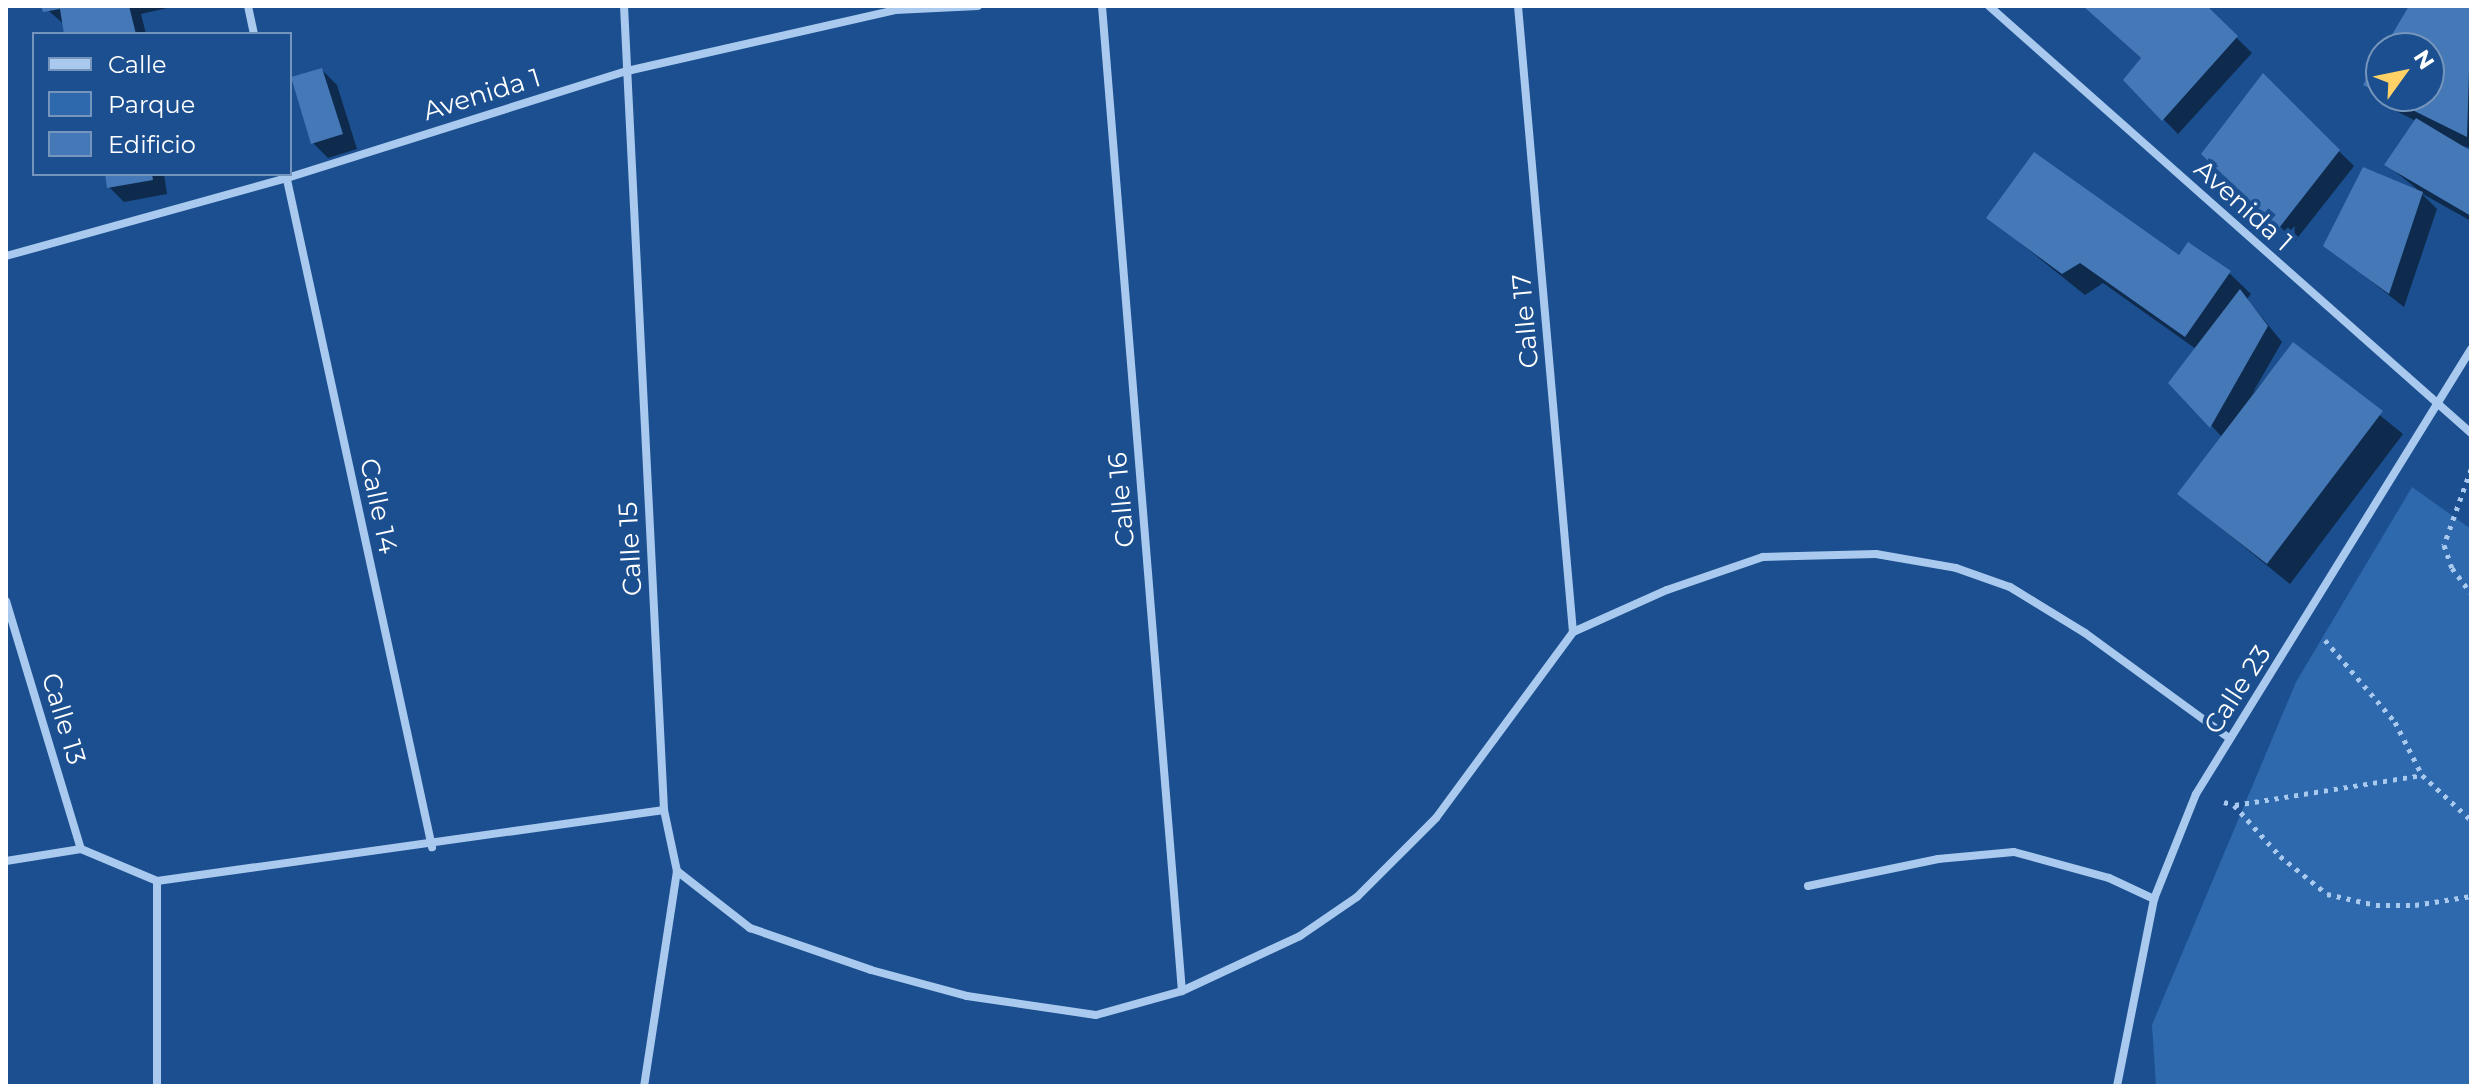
<!DOCTYPE html>
<html>
<head>
<meta charset="utf-8">
<style>
	body { margin:0 }
	#map { position:relative; width:2477px; height:1092px; overflow:hidden; background:#1b4f8f; font-family:Montserrat,sans-serif }
	div>[style] { position:absolute }
	.green>* { inset:0; background:#2e69ad }
	.shadow>* { inset:0; background:#0007 }
	.building>* { inset:0; background:#4478b7 }
	.path>* { height:5px; margin-top:-2.5px; transform-origin:0; background:repeating-linear-gradient(90deg,#a9c9ee 0 4px,transparent 0 10px) }
	.street>* { height:8px; margin:-4px; padding:0 4px; transform-origin:4px; border-radius:4px; background:#a9c9ee }
	span { translate:-50% -50%; white-space:nowrap; text-align:center; line-height:1.15; -webkit-text-stroke:8px #1b4f8f; paint-order:stroke }
	.street-label { font-size:26px; color:#fff }
	.frame { position:absolute; inset:0; border:8px solid #fff; pointer-events:none }
	.legend { position:absolute; left:32px; top:32px; width:260px; height:144px; box-sizing:border-box; background:#1b4f8f; border:2px solid #7695bc; margin:0; padding:10px 14px; list-style:none; font-size:24px; color:#fff }
	.legend li { display:flex; align-items:center; gap:16px; height:40px }
	.legend b { width:40px; border:2px solid #7695bc }
	.north { position:absolute; left:2365px; top:32px; width:80px; height:80px; box-sizing:border-box; background:#1b4f8f; border:2px solid #7695bc; border-radius:50%; rotate:57deg; font-size:22px; font-weight:700; line-height:32px; text-align:center; color:#fff }
	.north::after { content:''; display:block; margin:auto; width:28px; height:36px; background:#ffd166; clip-path:polygon(50% 0,100% 100%,50% 72%,0 100%) }
</style>
</head>
<body>
<div id="map">
	<div class="green">
		<div style="clip-path:polygon(2412px 487px,2471px 529px,2471px 1086px,2156px 1086px,2152px 1025px,2296px 682px)"></div>
	</div>
	<div class="shadow">
		<div style="clip-path:polygon(43px 6px,176px 6px,141px 14px,146px 34px,66px 34px,65px 25px)"></div>
		<div style="clip-path:polygon(2084px 6px,2204px 6px,2252px 53px,2178px 134px,2125px 80px,2142px 59px)"></div>
		<div style="clip-path:polygon(2412px 6px,2471px 6px,2471px 148px,2458px 145px,2471px 153px,2471px 221px,2421px 193px,2437px 209px,2404px 307px,2325px 245px,2417px 189px,2387px 165px,2416px 121px,2386px 106px,2365px 85px,2381px 58px,2381px 96px,2429px 96px,2429px 48px,2387px 48px)"></div>
		<div style="clip-path:polygon(322px 70px,337px 85px,357px 149px,328px 158px,313px 143px)"></div>
		<div style="clip-path:polygon(2263px 76px,2354px 166px,2295px 241px,2204px 153px)"></div>
		<div style="clip-path:polygon(107px 174px,164px 174px,167px 194px,124px 202px,109px 187px)"></div>
		<div style="clip-path:polygon(1989px 218px,2229px 273px,2251px 294px,2247px 299px,2282px 342px,2252px 394px,2293px 345px,2403px 434px,2290px 584px,2179px 494px,2223px 438px,2170px 382px,2196px 349px,2103px 283px,2085px 295px)"></div>
	</div>
	<div class="building">
		<div style="clip-path:polygon(41px 6px,129px 6px,136px 34px,64px 34px,60px 9px,43px 12px)"></div>
		<div style="clip-path:polygon(2083px 6px,2207px 6px,2238px 36px,2162px 121px,2123px 80px,2141px 58px)"></div>
		<div style="clip-path:polygon(2409px 6px,2471px 6px,2467px 137px,2384px 96px,2429px 96px,2429px 48px,2384px 48px)"></div>
		<div style="clip-path:polygon(2381px 54px,2381px 94px,2363px 85px)"></div>
		<div style="clip-path:polygon(322px 68px,343px 134px,311px 144px,291px 77px)"></div>
		<div style="clip-path:polygon(2263px 73px,2340px 150px,2279px 228px,2201px 154px)"></div>
		<div style="clip-path:polygon(2416px 118px,2471px 151px,2471px 216px,2384px 165px)"></div>
		<div style="clip-path:polygon(2034px 152px,2179px 255px,2188px 242px,2231px 271px,2185px 337px,2080px 263px,2062px 274px,1986px 218px)"></div>
		<div style="clip-path:polygon(2363px 167px,2423px 192px,2389px 294px,2323px 246px)"></div>
		<div style="clip-path:polygon(105px 174px,152px 174px,153px 180px,107px 188px)"></div>
		<div style="clip-path:polygon(2240px 289px,2268px 326px,2210px 428px,2168px 383px)"></div>
		<div style="clip-path:polygon(2293px 342px,2383px 411px,2267px 564px,2177px 494px)"></div>
	</div>
	<div class="path">
		<div style="left:2471px;top:469px;width:81px;rotate:109.6deg"></div>
		<div style="left:2444px;top:545px;width:24px;rotate:71deg"></div>
		<div style="left:2452px;top:568px;width:31px;rotate:53deg"></div>
		<div style="left:2325px;top:640px;width:108px;rotate:49.5deg"></div>
		<div style="left:2395px;top:722px;width:59px;rotate:63deg"></div>
		<div style="left:2422px;top:775px;width:67px;rotate:42.6deg"></div>
		<div style="left:2224px;top:802px;width:10px;rotate:17deg"></div>
		<div style="left:2234px;top:805px;width:69px;rotate:48deg"></div>
		<div style="left:2280px;top:856px;width:60px;rotate:39deg"></div>
		<div style="left:2327px;top:894px;width:50px;rotate:12.7deg"></div>
		<div style="left:2376px;top:905px;width:39px"></div>
		<div style="left:2415px;top:905px;width:57px;rotate:-9.1deg"></div>
		<div style="left:2235px;top:805px;width:189px;rotate:-9.1deg"></div>
	</div>
	<div class="street">
		<div style="left:248px;top:6px;width:29px;rotate:78deg"></div>
		<div style="left:624px;top:6px;width:805px;rotate:87.15deg"></div>
		<div style="left:664px;top:810px;width:62px;rotate:78deg"></div>
		<div style="left:677px;top:871px;width:218px;rotate:98.7deg"></div>
		<div style="left:1102px;top:6px;width:988px;rotate:85.36deg"></div>
		<div style="left:1518px;top:6px;width:628px;rotate:84.98deg"></div>
		<div style="left:1989px;top:6px;width:644px;rotate:41.54deg"></div>
		<div style="left:286px;top:175px;width:688px;rotate:77.74deg"></div>
		<div style="left:6px;top:256px;width:292px;rotate:-15.5deg"></div>
		<div style="left:287px;top:178px;width:356px;rotate:-17.5deg"></div>
		<div style="left:627px;top:71px;width:275px;rotate:-12.8deg"></div>
		<div style="left:895px;top:10px;width:83px;rotate:-2.8deg"></div>
		<div style="left:6px;top:601px;width:259px;rotate:73.2deg"></div>
		<div style="left:6px;top:861px;width:76px;rotate:-9.1deg"></div>
		<div style="left:81px;top:849px;width:82px;rotate:22.8deg"></div>
		<div style="left:157px;top:881px;width:512px;rotate:-7.97deg"></div>
		<div style="left:677px;top:871px;width:93px;rotate:38deg"></div>
		<div style="left:750px;top:928px;width:128px;rotate:19.1deg"></div>
		<div style="left:871px;top:970px;width:99px;rotate:15.2deg"></div>
		<div style="left:967px;top:996px;width:130px;rotate:8.4deg"></div>
		<div style="left:1096px;top:1015px;width:89px;rotate:-15.6deg"></div>
		<div style="left:1182px;top:991px;width:130px;rotate:-25deg"></div>
		<div style="left:1300px;top:936px;width:69px;rotate:-34.4deg"></div>
		<div style="left:1357px;top:897px;width:112px;rotate:-45deg"></div>
		<div style="left:1436px;top:818px;width:231px;rotate:-53.6deg"></div>
		<div style="left:1573px;top:632px;width:103px;rotate:-24.1deg"></div>
		<div style="left:1667px;top:590px;width:102px;rotate:-19deg"></div>
		<div style="left:1763px;top:557px;width:113px;rotate:-1.5deg"></div>
		<div style="left:1876px;top:554px;width:81px;rotate:9.9deg"></div>
		<div style="left:1956px;top:568px;width:57px;rotate:19.4deg"></div>
		<div style="left:2010px;top:587px;width:88px;rotate:31.5deg"></div>
		<div style="left:2085px;top:633px;width:178px;rotate:36.1deg"></div>
		<div style="left:1808px;top:886px;width:133px;rotate:-11.7deg"></div>
		<div style="left:1938px;top:859px;width:76px;rotate:-5.3deg"></div>
		<div style="left:2014px;top:852px;width:98px;rotate:15.3deg"></div>
		<div style="left:2109px;top:878px;width:50px;rotate:25deg"></div>
		<div style="left:157px;top:1086px;width:205px;rotate:-90deg"></div>
		<div style="left:2117px;top:1086px;width:191px;rotate:-78.8deg"></div>
		<div style="left:2154px;top:899px;width:113px;rotate:-68.2deg"></div>
		<div style="left:2196px;top:794px;width:523px;rotate:-58.28deg"></div>
	</div>
	<div class="street-label">
		<span style="left:482px;top:95px;rotate:-17deg">Avenida 1</span>
		<span style="left:2243px;top:206px;rotate:42deg">Avenida 1</span>
		<span style="left:1526px;top:321px;rotate:-95deg">Calle 17</span>
		<span style="left:1122px;top:500px;rotate:-95deg">Calle 16</span>
		<span style="left:378px;top:506px;rotate:78deg">Calle 14</span>
		<span style="left:631px;top:549px;rotate:-93deg">Calle 15</span>
		<span style="left:2238px;top:690px;rotate:-57deg">Calle 23</span>
		<span style="left:63px;top:719px;rotate:73deg">Calle 13</span>
	</div>
	<div class="frame"></div>
	<ul class="legend">
	<li><b style="height:10px;background:#a9c9ee"></b>Calle</li>
	<li><b style="height:22px;background:#2e69ad"></b>Parque</li>
	<li><b style="height:22px;background:#4478b7"></b>Edificio</li>
	</ul>
	<div class="north">N</div>
</div>
</body>
</html>
